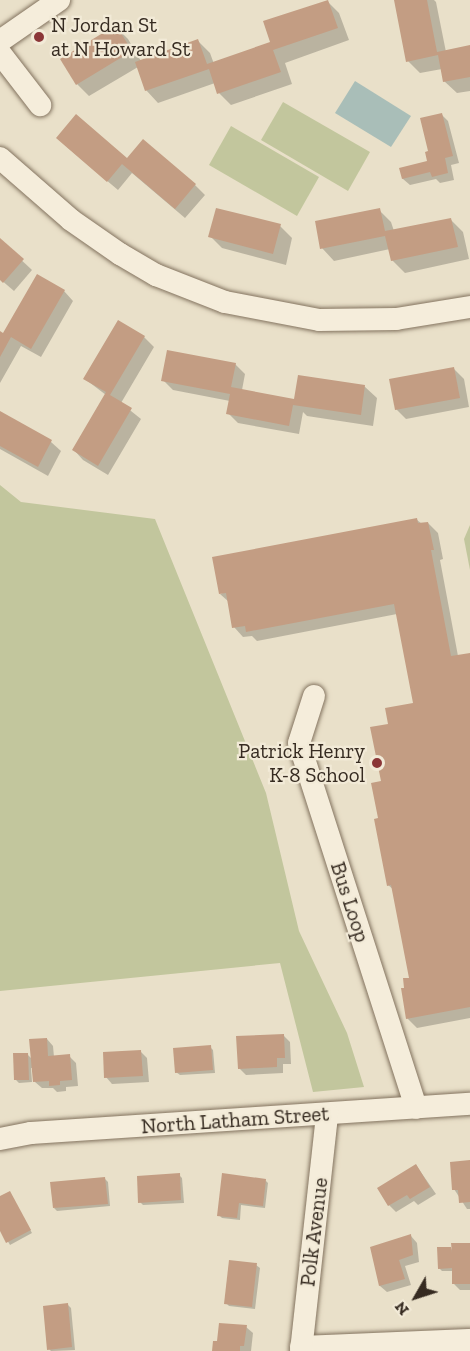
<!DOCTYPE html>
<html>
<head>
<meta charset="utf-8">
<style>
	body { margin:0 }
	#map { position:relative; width:470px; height:1351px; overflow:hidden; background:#e9e0c9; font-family:"Zilla Slab",serif }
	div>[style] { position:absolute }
	.green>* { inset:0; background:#c2c69d }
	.water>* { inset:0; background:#a9beb8 }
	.shadow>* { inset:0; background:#0003 }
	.building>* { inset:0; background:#c39d83 }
	.roads { filter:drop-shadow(0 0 2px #83735f) drop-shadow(0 0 2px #83735f) }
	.minor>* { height:22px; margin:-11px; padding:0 11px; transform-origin:11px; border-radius:11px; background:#f5eddb }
	.dots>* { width:16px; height:16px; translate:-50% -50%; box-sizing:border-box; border:3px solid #f2ead7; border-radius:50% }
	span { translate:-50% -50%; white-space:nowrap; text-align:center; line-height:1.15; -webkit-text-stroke:4.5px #f2ead7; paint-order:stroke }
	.poi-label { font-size:21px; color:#362b21 }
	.left { translate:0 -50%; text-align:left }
	.right { translate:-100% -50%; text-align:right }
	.street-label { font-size:21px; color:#362b21 }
	.north { position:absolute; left:386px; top:1267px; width:60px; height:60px; -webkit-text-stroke:4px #f2ead7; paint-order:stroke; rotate:231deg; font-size:16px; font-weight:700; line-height:24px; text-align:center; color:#362b21 }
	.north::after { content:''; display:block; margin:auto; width:21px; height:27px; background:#362b21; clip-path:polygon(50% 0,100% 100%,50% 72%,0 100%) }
</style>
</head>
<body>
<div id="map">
	<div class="green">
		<div style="clip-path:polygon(283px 102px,370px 152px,348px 191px,261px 140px)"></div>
		<div style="clip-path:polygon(231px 126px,319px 177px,297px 216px,209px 165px)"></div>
		<div style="clip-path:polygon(0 485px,21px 502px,155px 519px,266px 793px,299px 931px,347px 1033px,364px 1087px,313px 1092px,280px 963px,0 991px)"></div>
		<div style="clip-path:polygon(470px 525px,470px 570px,464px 539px)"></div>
	</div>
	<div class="water">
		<div style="clip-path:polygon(355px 81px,411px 116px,391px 147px,335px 113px)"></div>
	</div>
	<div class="shadow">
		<div style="clip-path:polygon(396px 0,434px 0,436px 2px,446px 52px,470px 47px,470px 91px,457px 93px,444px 81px,442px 69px,420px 73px,408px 61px)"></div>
		<div style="clip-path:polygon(327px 1px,339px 13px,349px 40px,285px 63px,292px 84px,231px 105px,219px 93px,215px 83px,158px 103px,146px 90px,138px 67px,89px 96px,77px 84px,116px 27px,128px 39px,141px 61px,198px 41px,210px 53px,214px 64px,272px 43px)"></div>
		<div style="clip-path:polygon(442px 115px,448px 121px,459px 163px,451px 165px,454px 180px,440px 183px,436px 179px,410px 185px,403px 179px,401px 169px,429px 162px)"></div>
		<div style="clip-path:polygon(67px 147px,127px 160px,195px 185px,205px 195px,185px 218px,132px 173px,118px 190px)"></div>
		<div style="clip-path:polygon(379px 210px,391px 222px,394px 231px,451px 220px,463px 232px,469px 259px,405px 273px,392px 260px,390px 249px,334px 261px,322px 248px)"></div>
		<div style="clip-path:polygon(280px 226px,292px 238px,286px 265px,222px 248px,210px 236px)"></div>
		<div style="clip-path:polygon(0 240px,32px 270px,14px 291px,0 279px)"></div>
		<div style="clip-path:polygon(64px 291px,73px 301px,41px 357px,21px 346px,0 383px,0 333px,4px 335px)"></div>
		<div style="clip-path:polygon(144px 337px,154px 347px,121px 403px,141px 419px,108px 475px,83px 460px,74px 450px,106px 395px,85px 379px)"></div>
		<div style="clip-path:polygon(235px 364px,245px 374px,242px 390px,295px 400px,364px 386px,377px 398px,373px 426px,307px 416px,303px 412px,299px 434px,238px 423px,228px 413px,230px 401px,173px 390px,163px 380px)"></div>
		<div style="clip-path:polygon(454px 369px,464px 379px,469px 407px,406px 419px,396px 409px)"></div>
		<div style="clip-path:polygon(0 413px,51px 442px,61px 451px,48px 476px,0 449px)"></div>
		<div style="clip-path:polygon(417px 520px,422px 524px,428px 523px,438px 533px,443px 559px,440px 560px,458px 656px,470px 654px,470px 1018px,417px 1028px,407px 1018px,406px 989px,410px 979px,394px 890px,388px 885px,380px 820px,389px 725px,414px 704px,397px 614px,257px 641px,252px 636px,243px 637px,234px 627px,229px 602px,220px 594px)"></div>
		<div style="clip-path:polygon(284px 1036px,290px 1042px,291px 1064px,283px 1064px,283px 1073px,246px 1075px,239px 1068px)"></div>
		<div style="clip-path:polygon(47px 1039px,53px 1046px,54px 1057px,69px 1056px,76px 1063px,78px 1086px,66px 1087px,66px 1091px,57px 1092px,53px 1088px,42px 1088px,35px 1082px,34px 1068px,31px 1068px,32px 1082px,19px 1083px,16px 1080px,27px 1054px,33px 1060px)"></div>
		<div style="clip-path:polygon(210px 1047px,213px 1050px,215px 1073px,180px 1075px,176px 1072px)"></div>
		<div style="clip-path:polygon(141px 1052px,147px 1058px,149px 1082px,112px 1084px,106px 1077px)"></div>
		<div style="clip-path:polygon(470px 1162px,470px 1209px,467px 1209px,454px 1189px)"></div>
		<div style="clip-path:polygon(416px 1165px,436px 1194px,418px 1205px,414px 1201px,396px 1212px,389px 1205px)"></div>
		<div style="clip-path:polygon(179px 1175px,182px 1178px,184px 1203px,143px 1205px,140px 1202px)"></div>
		<div style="clip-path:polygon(105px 1179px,108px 1182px,110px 1206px,57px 1211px,54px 1208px)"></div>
		<div style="clip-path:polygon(265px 1180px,268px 1183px,265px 1208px,241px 1205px,240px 1220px,222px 1218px,219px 1215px)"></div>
		<div style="clip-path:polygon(10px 1193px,32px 1233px,10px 1245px,0 1228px,0 1198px)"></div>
		<div style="clip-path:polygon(411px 1236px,417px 1243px,419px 1262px,405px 1266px,411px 1285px,387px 1292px,380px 1286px,372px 1248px)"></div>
		<div style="clip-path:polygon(470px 1244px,470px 1290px,460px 1290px,454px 1284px,453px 1271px,442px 1271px,439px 1268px,450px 1248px,453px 1251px)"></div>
		<div style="clip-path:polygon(256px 1265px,260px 1268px,255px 1309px,229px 1306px,226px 1303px)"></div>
		<div style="clip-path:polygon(68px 1305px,71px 1308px,75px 1350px,51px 1351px,49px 1349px)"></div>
		<div style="clip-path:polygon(246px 1327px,253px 1333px,251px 1351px,213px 1351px,218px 1342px)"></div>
	</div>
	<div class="building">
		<div style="clip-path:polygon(328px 0,338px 28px,273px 50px,281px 72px,217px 94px,209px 69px,145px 91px,135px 62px,198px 39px,207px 64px,270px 42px,263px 21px)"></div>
		<div style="clip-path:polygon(394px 0,427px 0,437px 52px,470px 45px,470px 77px,443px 82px,438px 55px,406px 62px)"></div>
		<div style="clip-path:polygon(116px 25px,132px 51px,76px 85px,60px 59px)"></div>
		<div style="clip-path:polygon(442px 113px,453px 156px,445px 158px,448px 173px,432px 177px,430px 172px,402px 179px,399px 168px,427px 161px,425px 152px,428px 151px,420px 118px)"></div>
		<div style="clip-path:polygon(76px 114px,127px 158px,143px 139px,196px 184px,175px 209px,122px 164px,107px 182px,56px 138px)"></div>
		<div style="clip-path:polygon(216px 208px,281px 224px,273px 254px,208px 237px)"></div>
		<div style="clip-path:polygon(380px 208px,385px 231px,451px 218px,458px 247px,391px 261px,385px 236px,320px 249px,315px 221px)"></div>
		<div style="clip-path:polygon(0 238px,24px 259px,3px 283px,0 280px)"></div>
		<div style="clip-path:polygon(37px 274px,65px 290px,31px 349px,11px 337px,0 357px,0 331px,3px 333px)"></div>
		<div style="clip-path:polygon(118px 320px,145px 336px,110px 395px,132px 408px,98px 466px,72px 450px,106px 392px,83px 379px)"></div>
		<div style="clip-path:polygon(167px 350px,236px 363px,231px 387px,294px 399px,298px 375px,365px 385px,361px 415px,293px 405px,289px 426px,226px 414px,230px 394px,161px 381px)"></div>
		<div style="clip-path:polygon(454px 367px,460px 398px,395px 410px,389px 379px)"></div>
		<div style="clip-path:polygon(0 411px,52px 440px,38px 467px,0 446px)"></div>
		<div style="clip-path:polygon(417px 518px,418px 523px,428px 522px,434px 550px,431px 550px,451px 656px,470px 653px,470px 1007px,406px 1019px,401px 988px,404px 988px,403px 978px,409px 978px,391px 885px,387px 886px,374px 819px,378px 818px,371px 783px,381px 781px,370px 727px,388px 724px,385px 708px,413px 703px,394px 604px,246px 632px,245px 626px,232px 628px,226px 593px,219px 594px,212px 557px)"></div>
		<div style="clip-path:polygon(284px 1034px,285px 1058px,277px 1058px,277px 1067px,238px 1069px,236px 1036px)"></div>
		<div style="clip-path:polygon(47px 1038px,48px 1056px,70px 1054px,72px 1080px,60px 1081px,60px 1085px,49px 1086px,49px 1081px,33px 1082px,29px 1039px)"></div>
		<div style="clip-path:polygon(211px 1045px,213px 1070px,175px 1073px,173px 1048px)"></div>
		<div style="clip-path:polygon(141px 1050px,143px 1076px,104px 1078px,103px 1052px)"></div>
		<div style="clip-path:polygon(13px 1053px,28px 1053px,29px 1080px,14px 1080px)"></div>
		<div style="clip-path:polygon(470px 1160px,470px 1202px,459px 1203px,458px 1190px,452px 1190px,450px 1162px)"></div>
		<div style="clip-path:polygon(416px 1164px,430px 1187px,410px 1199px,407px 1195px,388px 1206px,377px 1188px)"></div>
		<div style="clip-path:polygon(180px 1173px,181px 1200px,138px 1203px,137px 1176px)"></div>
		<div style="clip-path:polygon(222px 1173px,266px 1179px,263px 1206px,239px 1203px,237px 1218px,217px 1216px)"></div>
		<div style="clip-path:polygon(105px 1177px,108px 1204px,53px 1208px,50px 1182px)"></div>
		<div style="clip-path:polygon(10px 1191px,31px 1230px,6px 1243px,0 1231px,0 1196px)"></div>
		<div style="clip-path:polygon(411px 1234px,413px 1255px,399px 1260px,405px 1279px,379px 1286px,370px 1247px)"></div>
		<div style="clip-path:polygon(451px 1243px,470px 1243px,470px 1284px,452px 1284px,452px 1268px,438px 1269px,437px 1247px,451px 1247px,452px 1253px)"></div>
		<div style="clip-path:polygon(229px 1260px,257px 1263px,252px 1307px,224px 1304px)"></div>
		<div style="clip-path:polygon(68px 1303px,72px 1347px,47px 1350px,43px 1306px)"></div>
		<div style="clip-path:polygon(219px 1323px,247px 1325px,244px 1346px,240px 1346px,240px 1351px,212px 1351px,213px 1341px,217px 1341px)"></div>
	</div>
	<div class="roads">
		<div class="minor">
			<div style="left:0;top:41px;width:72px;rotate:-34.8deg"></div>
			<div style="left:0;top:53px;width:66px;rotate:52.4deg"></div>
			<div style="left:0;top:158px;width:94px;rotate:41.1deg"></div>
			<div style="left:71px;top:220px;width:60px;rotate:34.8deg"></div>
			<div style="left:120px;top:254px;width:42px;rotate:30.3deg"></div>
			<div style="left:156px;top:275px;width:74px;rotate:21.4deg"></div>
			<div style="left:225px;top:302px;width:96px;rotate:10.8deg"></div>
			<div style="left:319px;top:320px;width:77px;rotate:-0.7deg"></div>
			<div style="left:396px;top:319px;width:75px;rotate:-9.2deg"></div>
			<div style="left:314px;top:696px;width:49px;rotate:107.7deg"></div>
			<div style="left:299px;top:743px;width:383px;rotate:72.2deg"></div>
			<div style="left:0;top:1139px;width:32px;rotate:-11deg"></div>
			<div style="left:31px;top:1133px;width:440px;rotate:-3.8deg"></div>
			<div style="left:301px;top:1347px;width:169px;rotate:-2.4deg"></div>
			<div style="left:301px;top:1351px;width:238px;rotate:-83.7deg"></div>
		</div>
	</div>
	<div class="dots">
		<div style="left:39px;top:37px;background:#8b3637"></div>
		<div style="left:377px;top:763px;background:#8b3637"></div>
	</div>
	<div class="poi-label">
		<span class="left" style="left:51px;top:37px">N Jordan St<br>at N Howard St</span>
		<span class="right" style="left:365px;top:763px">Patrick Henry<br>K-8 School</span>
	</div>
	<div class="street-label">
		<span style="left:350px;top:902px;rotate:72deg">Bus Loop</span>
		<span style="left:235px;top:1120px;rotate:-4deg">North Latham Street</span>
		<span style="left:314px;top:1232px;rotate:-83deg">Polk Avenue</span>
	</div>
	<div class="north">N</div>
</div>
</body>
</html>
